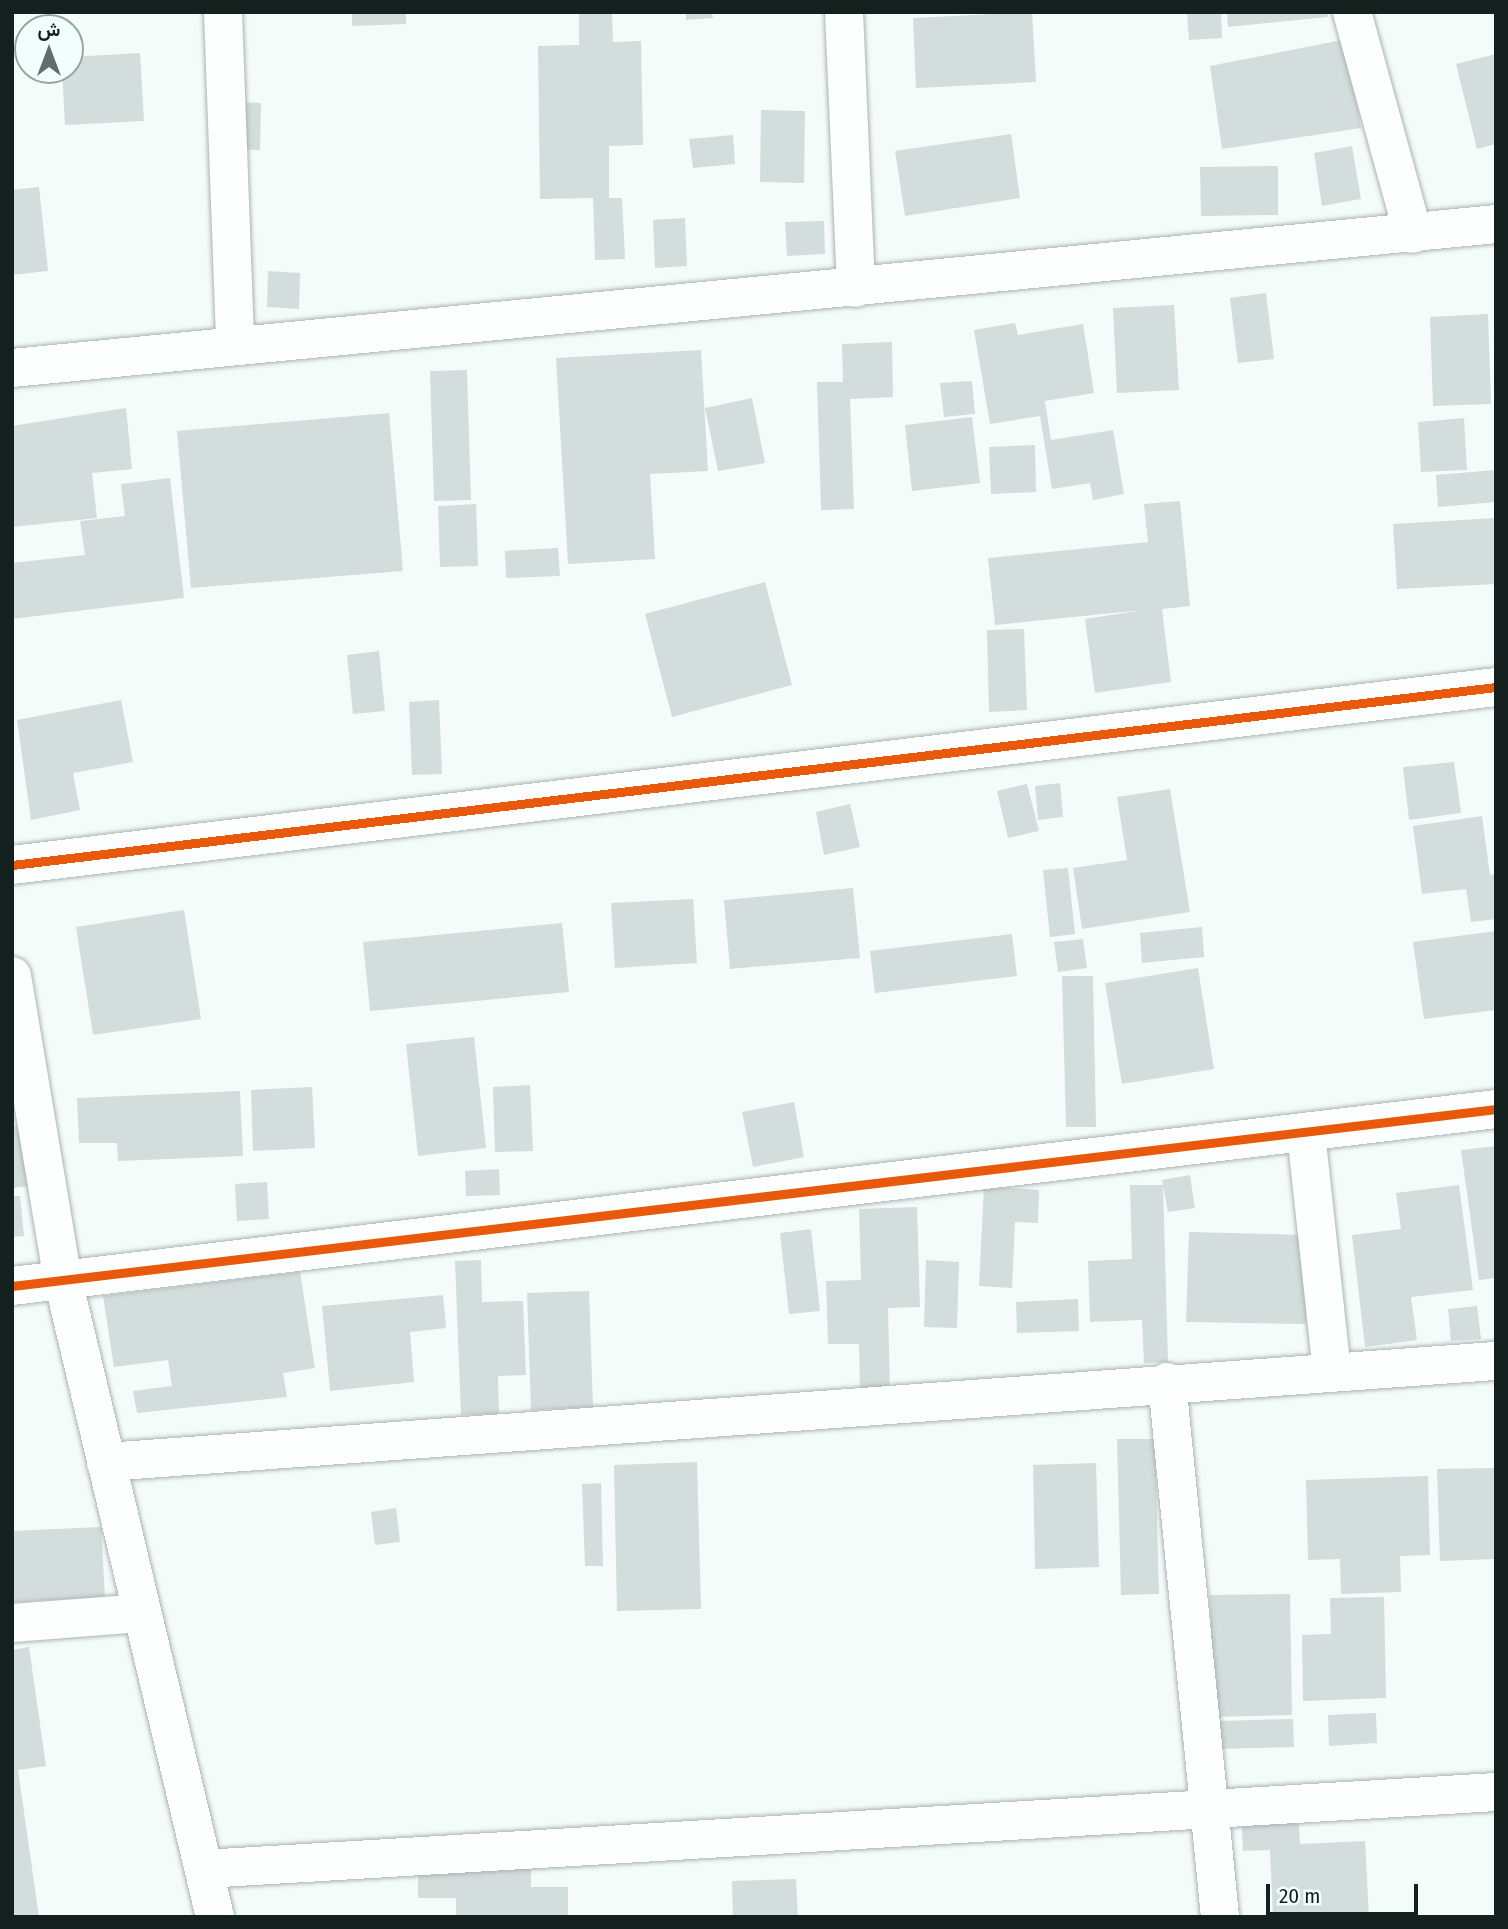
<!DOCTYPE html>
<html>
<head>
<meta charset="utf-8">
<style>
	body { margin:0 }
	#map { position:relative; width:1508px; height:1929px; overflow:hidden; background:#f4fcfa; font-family:"Fira Sans Condensed",Vazirmatn,sans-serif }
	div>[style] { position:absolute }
	.building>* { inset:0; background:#d3dddb }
	.roads { filter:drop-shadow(0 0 2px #aab4b2) drop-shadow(0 0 2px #aab4b2) }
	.minor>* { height:38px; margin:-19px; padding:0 19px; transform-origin:19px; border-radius:19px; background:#fdfffe }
	.cycleway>* { height:9px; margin:-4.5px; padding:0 4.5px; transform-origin:4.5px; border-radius:4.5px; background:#e8590c }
	span { translate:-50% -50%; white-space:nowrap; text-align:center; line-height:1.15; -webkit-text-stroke:5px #f1fffc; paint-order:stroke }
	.frame { position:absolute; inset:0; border:14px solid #13201e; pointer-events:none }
	.north { position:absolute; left:14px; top:14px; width:70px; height:70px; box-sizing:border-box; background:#f1fffc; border:2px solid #98a6a3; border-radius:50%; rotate:0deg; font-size:19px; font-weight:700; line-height:28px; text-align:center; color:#13201e }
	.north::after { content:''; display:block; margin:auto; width:24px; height:32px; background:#626d6b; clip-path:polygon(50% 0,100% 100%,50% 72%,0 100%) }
	.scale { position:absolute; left:1266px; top:1884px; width:152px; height:32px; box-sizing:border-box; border:4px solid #13201e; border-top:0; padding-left:9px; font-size:21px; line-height:24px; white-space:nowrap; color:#13201e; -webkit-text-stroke:5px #f1fffc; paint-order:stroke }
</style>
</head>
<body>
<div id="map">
	<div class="building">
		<div style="clip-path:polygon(352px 12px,406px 12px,406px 24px,352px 26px)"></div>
		<div style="clip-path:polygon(579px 12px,612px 12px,613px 42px,641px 41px,643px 145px,609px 146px,609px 198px,622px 198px,625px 259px,595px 260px,593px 198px,540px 199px,538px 46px,579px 45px)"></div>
		<div style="clip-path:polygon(686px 12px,712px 12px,713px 18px,686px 20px)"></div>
		<div style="clip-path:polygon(1032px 12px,1036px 82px,916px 88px,913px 18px)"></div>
		<div style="clip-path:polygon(1187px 12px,1221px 12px,1222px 38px,1189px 40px)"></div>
		<div style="clip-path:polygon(1227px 12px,1327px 12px,1328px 17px,1228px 27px)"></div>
		<div style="clip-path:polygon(1347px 39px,1361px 128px,1222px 149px,1210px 66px)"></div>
		<div style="clip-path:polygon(140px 53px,144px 121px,65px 125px,62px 70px,70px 70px,70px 57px)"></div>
		<div style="clip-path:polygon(1496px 54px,1496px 144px,1477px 149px,1456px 64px)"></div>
		<div style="clip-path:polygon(233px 102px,261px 103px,260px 150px,232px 149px)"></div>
		<div style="clip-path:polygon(761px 110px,805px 111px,804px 183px,760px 182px)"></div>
		<div style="clip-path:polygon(1011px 134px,1020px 198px,905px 216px,895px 151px)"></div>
		<div style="clip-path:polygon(733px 135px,735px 164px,693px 168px,689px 139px)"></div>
		<div style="clip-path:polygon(1352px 146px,1361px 199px,1322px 206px,1314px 153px)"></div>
		<div style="clip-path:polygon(1278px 166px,1278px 215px,1201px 216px,1200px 167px)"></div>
		<div style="clip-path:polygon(39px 187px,48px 271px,12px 275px,12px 190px)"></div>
		<div style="clip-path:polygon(685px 218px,687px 266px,655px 268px,653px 220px)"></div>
		<div style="clip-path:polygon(824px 221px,825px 254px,787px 256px,785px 222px)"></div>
		<div style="clip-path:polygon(268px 271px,300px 273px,299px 309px,267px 307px)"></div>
		<div style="clip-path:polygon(1266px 293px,1274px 359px,1238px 363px,1230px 298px)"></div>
		<div style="clip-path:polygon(1174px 305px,1179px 390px,1117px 393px,1113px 308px)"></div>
		<div style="clip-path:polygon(1488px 314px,1491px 404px,1433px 406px,1430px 317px)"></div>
		<div style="clip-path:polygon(1015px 323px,1018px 335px,1083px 324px,1094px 393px,1045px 401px,1051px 440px,1113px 430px,1124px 494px,1093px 500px,1090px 483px,1052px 489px,1040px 416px,990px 424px,974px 330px)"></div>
		<div style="clip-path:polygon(892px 342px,893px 397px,850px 399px,854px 509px,821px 510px,817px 382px,843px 382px,842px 344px)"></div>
		<div style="clip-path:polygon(701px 350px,708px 471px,650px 474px,655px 559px,568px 564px,556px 358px)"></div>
		<div style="clip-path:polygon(467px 370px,471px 500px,434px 501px,430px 371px)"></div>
		<div style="clip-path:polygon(972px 381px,975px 414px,944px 417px,940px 383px)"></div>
		<div style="clip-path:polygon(752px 398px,765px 463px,718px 471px,705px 408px)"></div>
		<div style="clip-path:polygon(126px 408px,132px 469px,92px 473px,97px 518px,12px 527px,12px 426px)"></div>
		<div style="clip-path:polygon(389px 413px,403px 571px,191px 588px,177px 431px)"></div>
		<div style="clip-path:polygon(972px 417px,980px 483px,912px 491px,905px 425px)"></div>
		<div style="clip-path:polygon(1464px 418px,1467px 470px,1421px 472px,1418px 422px)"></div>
		<div style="clip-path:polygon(1035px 445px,1036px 492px,991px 494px,989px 447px)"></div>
		<div style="clip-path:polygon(1496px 470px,1496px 502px,1438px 507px,1436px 475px)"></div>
		<div style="clip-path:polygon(170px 478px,184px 598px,12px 619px,12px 563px,85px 555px,80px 521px,125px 516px,121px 484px)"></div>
		<div style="clip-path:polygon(1180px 501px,1190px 606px,1162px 609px,1171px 682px,1095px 693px,1085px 619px,1143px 610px,995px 625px,988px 558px,1148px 542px,1144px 504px)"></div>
		<div style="clip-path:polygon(476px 504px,478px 566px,440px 567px,438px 506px)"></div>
		<div style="clip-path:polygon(1496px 518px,1496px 584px,1397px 589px,1393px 524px)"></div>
		<div style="clip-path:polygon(558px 548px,560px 576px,506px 578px,505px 551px)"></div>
		<div style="clip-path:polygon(765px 582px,792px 685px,672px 717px,645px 614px)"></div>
		<div style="clip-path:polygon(1024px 629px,1027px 710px,989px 712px,987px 630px)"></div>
		<div style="clip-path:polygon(379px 651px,385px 711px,353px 714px,347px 655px)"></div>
		<div style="clip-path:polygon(121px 700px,133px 762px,73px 773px,80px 810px,31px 820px,17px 720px)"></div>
		<div style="clip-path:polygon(439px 700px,442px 774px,412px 775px,409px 702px)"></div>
		<div style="clip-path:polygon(1454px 762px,1461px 813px,1409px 820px,1403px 767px)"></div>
		<div style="clip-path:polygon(1060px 783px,1063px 817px,1038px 820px,1035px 786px)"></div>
		<div style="clip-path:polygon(1027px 784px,1039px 831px,1008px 838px,997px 791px)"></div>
		<div style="clip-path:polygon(1170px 789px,1190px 912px,1082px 929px,1073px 868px,1127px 860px,1117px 797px)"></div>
		<div style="clip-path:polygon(850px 804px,860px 847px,824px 855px,816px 812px)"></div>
		<div style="clip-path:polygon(1482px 816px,1490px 875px,1496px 874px,1496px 919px,1471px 922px,1466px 889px,1422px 894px,1413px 826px)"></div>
		<div style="clip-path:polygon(1068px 868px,1075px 934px,1050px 937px,1043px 870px)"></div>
		<div style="clip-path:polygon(853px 888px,860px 958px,730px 969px,724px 900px)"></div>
		<div style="clip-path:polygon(693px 899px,697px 963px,615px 968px,611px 903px)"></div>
		<div style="clip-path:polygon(184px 910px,201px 1019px,93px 1035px,76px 927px)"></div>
		<div style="clip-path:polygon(562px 923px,569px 992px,370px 1011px,363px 942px)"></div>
		<div style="clip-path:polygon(1202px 927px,1204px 957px,1142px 963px,1140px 933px)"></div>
		<div style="clip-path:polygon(1496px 931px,1496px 1010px,1424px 1019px,1413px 942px)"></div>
		<div style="clip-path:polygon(1012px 934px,1017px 976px,875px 993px,870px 951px)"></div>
		<div style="clip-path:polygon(1083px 939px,1087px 968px,1058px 972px,1054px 942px)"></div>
		<div style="clip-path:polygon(1198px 968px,1214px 1069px,1122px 1084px,1105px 983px)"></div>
		<div style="clip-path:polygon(1062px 976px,1093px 976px,1096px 1127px,1066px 1127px)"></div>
		<div style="clip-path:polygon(474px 1037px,486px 1148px,418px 1156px,406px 1044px)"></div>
		<div style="clip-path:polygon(530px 1085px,533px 1151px,495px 1152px,493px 1087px)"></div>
		<div style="clip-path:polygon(312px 1087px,315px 1148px,253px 1151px,251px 1090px)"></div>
		<div style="clip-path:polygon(240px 1091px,243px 1156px,118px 1161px,117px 1143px,79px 1143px,77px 1098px)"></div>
		<div style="clip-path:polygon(794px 1102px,804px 1157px,753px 1167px,742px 1112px)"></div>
		<div style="clip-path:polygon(32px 1125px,39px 1185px,12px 1188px,12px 1127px)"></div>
		<div style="clip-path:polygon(1496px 1146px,1496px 1278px,1479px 1280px,1461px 1150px)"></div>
		<div style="clip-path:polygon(499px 1169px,500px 1195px,466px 1196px,465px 1171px)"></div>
		<div style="clip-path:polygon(1190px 1175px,1195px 1208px,1168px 1212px,1162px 1180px)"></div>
		<div style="clip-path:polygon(267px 1182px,269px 1219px,237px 1221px,235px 1184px)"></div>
		<div style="clip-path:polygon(1130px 1185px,1163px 1185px,1168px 1362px,1144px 1363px,1142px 1320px,1090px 1322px,1088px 1261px,1132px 1259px)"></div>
		<div style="clip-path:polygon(1459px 1185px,1473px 1290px,1411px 1297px,1417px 1340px,1365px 1347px,1352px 1235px,1401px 1229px,1396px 1193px)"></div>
		<div style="clip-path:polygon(984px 1186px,1039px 1190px,1038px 1223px,1015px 1222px,1012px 1288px,979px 1286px)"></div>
		<div style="clip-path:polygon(12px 1196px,20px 1196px,24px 1236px,12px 1237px)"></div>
		<div style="clip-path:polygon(917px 1207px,920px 1307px,888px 1308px,890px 1391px,860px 1392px,859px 1344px,828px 1344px,826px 1281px,861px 1280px,859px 1209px)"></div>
		<div style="clip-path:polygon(811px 1229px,820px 1311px,789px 1314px,780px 1233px)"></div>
		<div style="clip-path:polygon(1189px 1232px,1309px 1235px,1306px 1324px,1186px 1322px)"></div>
		<div style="clip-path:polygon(481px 1260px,482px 1302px,523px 1301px,526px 1375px,498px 1376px,499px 1414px,461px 1415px,455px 1261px)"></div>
		<div style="clip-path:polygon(926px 1260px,959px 1262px,957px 1328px,924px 1327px)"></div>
		<div style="clip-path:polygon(300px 1272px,315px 1368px,283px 1373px,287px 1397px,137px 1413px,133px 1391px,172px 1386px,168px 1360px,114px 1367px,103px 1296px)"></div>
		<div style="clip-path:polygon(589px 1291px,593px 1407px,531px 1410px,527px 1293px)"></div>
		<div style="clip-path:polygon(443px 1295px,446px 1328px,410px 1332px,414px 1382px,330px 1391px,322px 1306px)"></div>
		<div style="clip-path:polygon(1078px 1299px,1079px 1331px,1017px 1333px,1016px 1302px)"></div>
		<div style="clip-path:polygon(1477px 1306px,1481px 1339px,1451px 1341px,1448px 1309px)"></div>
		<div style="clip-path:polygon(1117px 1439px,1155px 1439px,1159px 1594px,1121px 1595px)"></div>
		<div style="clip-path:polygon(697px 1462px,701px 1609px,617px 1611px,614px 1465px)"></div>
		<div style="clip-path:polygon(1096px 1463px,1099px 1567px,1035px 1569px,1033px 1465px)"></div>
		<div style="clip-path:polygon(1496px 1468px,1496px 1559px,1440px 1561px,1437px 1469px)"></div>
		<div style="clip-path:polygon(1428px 1476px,1430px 1555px,1400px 1556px,1401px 1592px,1341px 1594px,1340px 1559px,1308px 1560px,1306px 1480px)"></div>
		<div style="clip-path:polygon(601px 1483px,603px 1566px,585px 1566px,582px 1484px)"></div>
		<div style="clip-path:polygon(396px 1508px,400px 1542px,375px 1545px,371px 1512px)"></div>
		<div style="clip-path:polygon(101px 1527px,105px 1597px,12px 1602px,12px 1531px)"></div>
		<div style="clip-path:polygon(1290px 1594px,1292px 1715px,1213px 1717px,1210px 1595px)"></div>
		<div style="clip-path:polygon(1384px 1597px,1386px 1698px,1303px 1701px,1302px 1635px,1331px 1634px,1330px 1598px)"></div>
		<div style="clip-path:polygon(29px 1647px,46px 1766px,18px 1770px,39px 1917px,12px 1917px,12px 1650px)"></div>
		<div style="clip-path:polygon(1376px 1713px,1377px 1743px,1329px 1746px,1328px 1715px)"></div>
		<div style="clip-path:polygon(1293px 1719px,1294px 1747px,1219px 1749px,1219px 1721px)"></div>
		<div style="clip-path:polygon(1298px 1810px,1300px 1844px,1365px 1841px,1369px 1917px,1273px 1917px,1270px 1850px,1243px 1851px,1241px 1813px)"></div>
		<div style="clip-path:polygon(418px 1859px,531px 1859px,531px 1887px,568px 1887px,568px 1917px,456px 1917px,456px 1898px,418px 1898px)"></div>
		<div style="clip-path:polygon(796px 1879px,798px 1917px,733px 1917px,732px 1881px)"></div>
	</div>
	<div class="roads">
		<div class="minor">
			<div style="left:223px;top:12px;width:333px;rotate:87.9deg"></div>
			<div style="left:844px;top:12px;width:276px;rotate:87.5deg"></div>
			<div style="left:1352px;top:12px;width:230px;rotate:74.6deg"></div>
			<div style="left:12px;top:368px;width:1491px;rotate:-5.54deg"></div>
			<div style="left:12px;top:865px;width:1495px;rotate:-6.84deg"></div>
			<div style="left:12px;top:976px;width:308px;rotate:80.5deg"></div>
			<div style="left:63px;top:1280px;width:655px;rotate:76.58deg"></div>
			<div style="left:1306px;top:1133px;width:241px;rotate:83.8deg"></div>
			<div style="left:12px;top:1286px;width:1495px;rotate:-6.8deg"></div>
			<div style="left:1167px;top:1382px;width:538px;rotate:84.34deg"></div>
			<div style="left:106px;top:1462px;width:1394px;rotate:-4.16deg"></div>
			<div style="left:12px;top:1623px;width:129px;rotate:-4.4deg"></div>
			<div style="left:204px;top:1869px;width:1294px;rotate:-3.41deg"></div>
		</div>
	</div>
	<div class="cycleway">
		<div style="left:12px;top:865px;width:1495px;rotate:-6.84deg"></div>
		<div style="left:12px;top:1286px;width:1495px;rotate:-6.8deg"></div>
	</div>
	<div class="frame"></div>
	<div class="north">ش</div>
	<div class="scale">20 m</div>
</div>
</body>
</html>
